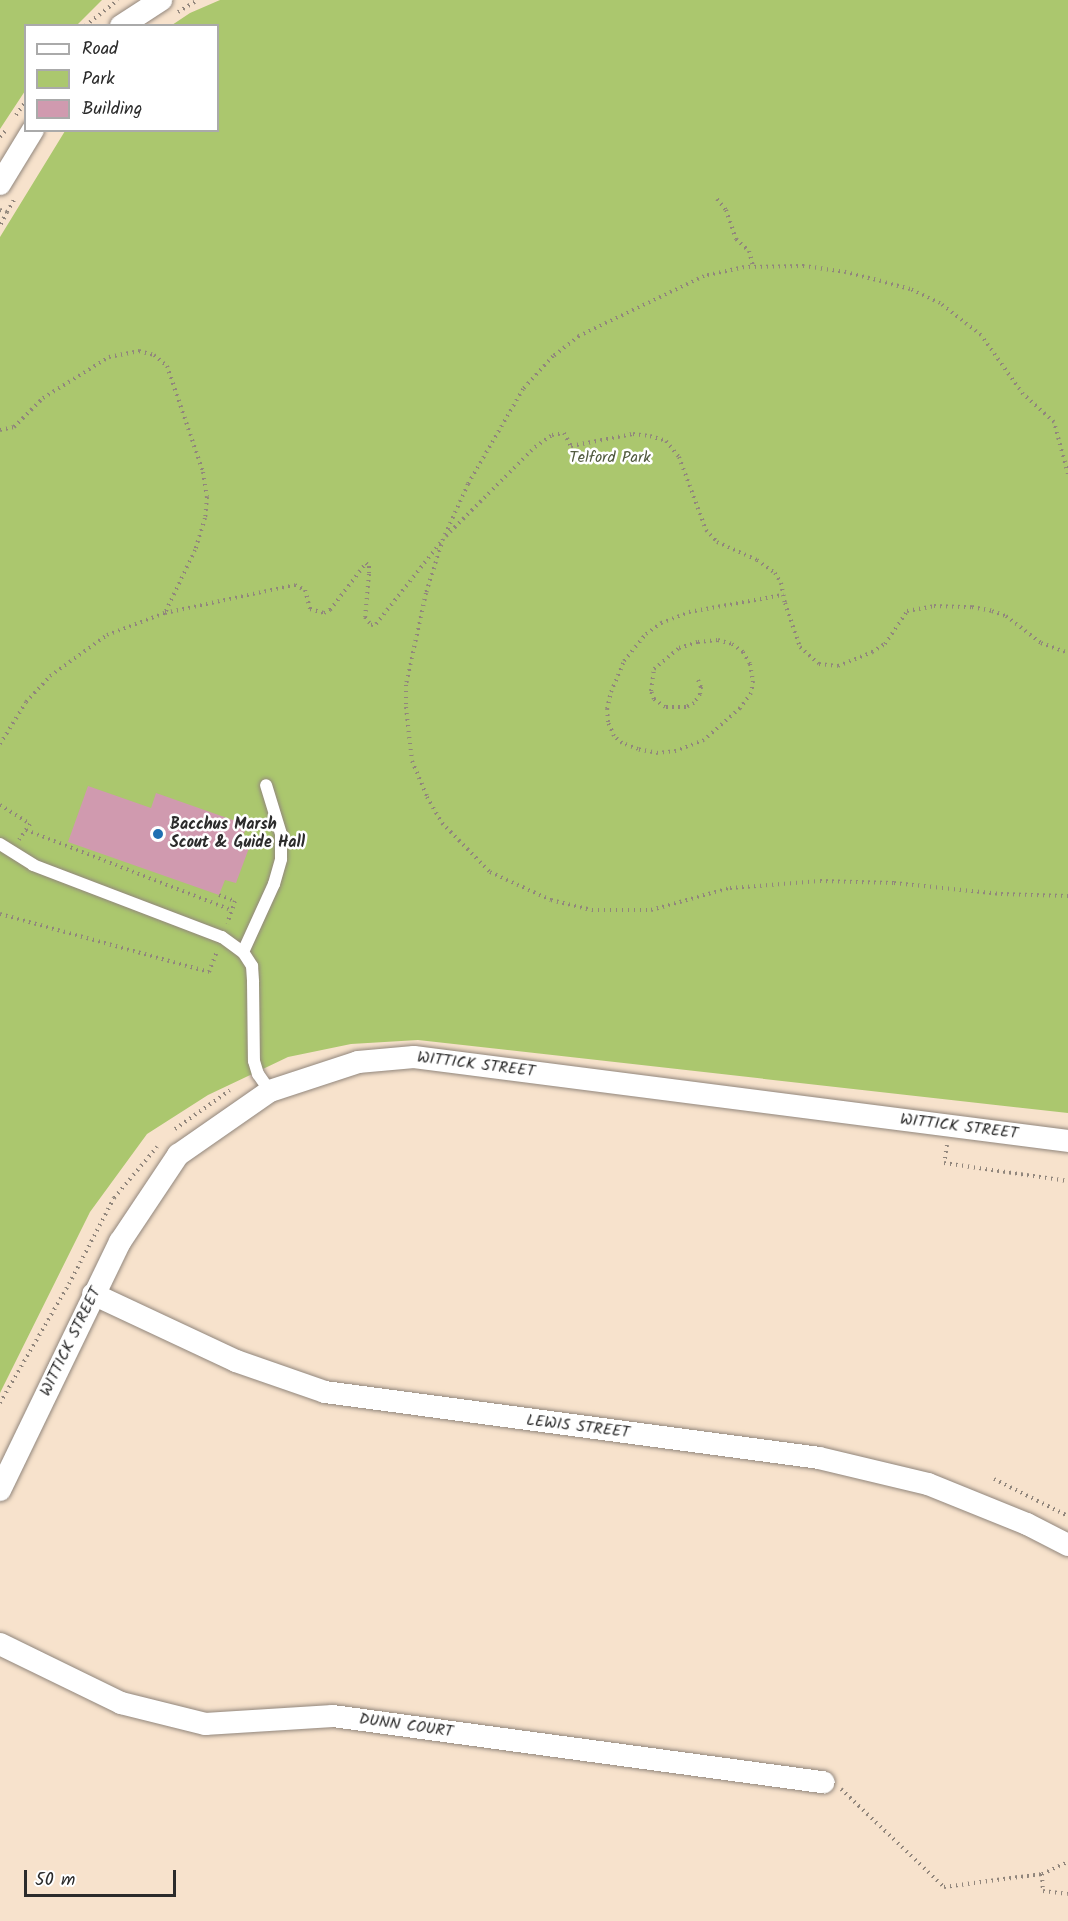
<!DOCTYPE html>
<html>
<head>
<meta charset="utf-8">
<style>
	body { margin:0 }
	#map { position:relative; width:1068px; height:1921px; overflow:hidden; background:#f7e2cc; font-family:Kalam,sans-serif }
	div>[style] { position:absolute }
	.green>* { inset:0; background:#abc76e }
	.building>* { inset:0; background:#d09aaf }
	.path>* { height:4px; margin-top:-2px; transform-origin:0; background:repeating-linear-gradient(90deg,#91867c 0 1.5px,transparent 0 6px) }
	.roads { filter:drop-shadow(0 0 2px #91867c) drop-shadow(0 0 2px #91867c) }
	.lane>* { height:12px; margin:-6px; padding:0 6px; transform-origin:6px; border-radius:6px; background:#fff }
	.street>* { height:22px; margin:-11px; padding:0 11px; transform-origin:11px; border-radius:11px; background:#fff }
	.dots>* { width:16px; height:16px; translate:-50% -50%; box-sizing:border-box; border:3px solid #fff; border-radius:50% }
	span { translate:-50% -50%; white-space:nowrap; text-align:center; line-height:1.15; -webkit-text-stroke:5px #fff; paint-order:stroke }
	.park-label { font-size:16px; color:#515a3f }
	.poi-label { font-size:16px; color:#2b2b2b; font-weight:700 }
	.left { translate:0 -50%; text-align:left }
	.street-label { font-size:16px; color:#2b2b2b }
	.legend { position:absolute; left:24px; top:24px; width:195px; height:108px; box-sizing:border-box; background:#fff; border:2px solid #aaa; margin:0; padding:8px 10px; list-style:none; font-size:18px; color:#2b2b2b }
	.legend li { display:flex; align-items:center; gap:12px; height:30px }
	.legend b { width:30px; border:2px solid #aaa }
	.scale { position:absolute; left:24px; top:1870px; width:152px; height:27px; box-sizing:border-box; border:3px solid #2b2b2b; border-top:0; padding-left:8px; font-size:18px; line-height:21px; white-space:nowrap; color:#2b2b2b; -webkit-text-stroke:4px #fff; paint-order:stroke }
</style>
</head>
<body>
<div id="map">
	<div class="green">
		<div style="clip-path:polygon(0 0,102px 0,77px 25px,26px 26px,25px 91px,0 129px)"></div>
		<div style="clip-path:polygon(220px 0,1068px 0,1068px 1113px,418px 1040px,351px 1044px,288px 1057px,208px 1095px,147px 1134px,90px 1212px,0 1393px,0 237px,65px 131px,218px 130px,218px 26px,172px 25px,190px 13px)"></div>
	</div>
	<div class="building">
		<div style="clip-path:polygon(88px 786px,151px 808px,156px 793px,247px 825px,240px 845px,249px 848px,236px 883px,225px 880px,219px 895px,68px 842px)"></div>
	</div>
	<div class="path">
		<div style="left:178px;top:12px;width:23px;rotate:-31deg"></div>
		<div style="left:85px;top:26px;width:42px;rotate:-38.2deg"></div>
		<div style="left:16px;top:115px;width:17px;rotate:-54deg"></div>
		<div style="left:0;top:137px;width:11px;rotate:-49deg"></div>
		<div style="left:717px;top:199px;width:14px;rotate:51deg"></div>
		<div style="left:726px;top:210px;width:31px;rotate:71deg"></div>
		<div style="left:736px;top:239px;width:18px;rotate:43deg"></div>
		<div style="left:749px;top:251px;width:16px;rotate:75deg"></div>
		<div style="left:0;top:210px;width:7px;rotate:16deg"></div>
		<div style="left:7px;top:212px;width:16px;rotate:117deg"></div>
		<div style="left:7px;top:212px;width:14px;rotate:-60deg"></div>
		<div style="left:0;top:430px;width:14px;rotate:-12deg"></div>
		<div style="left:14px;top:427px;width:41px;rotate:-45deg"></div>
		<div style="left:43px;top:398px;width:78px;rotate:-31.8deg"></div>
		<div style="left:109px;top:357px;width:31px;rotate:-11deg"></div>
		<div style="left:139px;top:351px;width:16px;rotate:15deg"></div>
		<div style="left:154px;top:355px;width:17px;rotate:40deg"></div>
		<div style="left:167px;top:366px;width:112px;rotate:71.2deg"></div>
		<div style="left:203px;top:472px;width:25px;rotate:81deg"></div>
		<div style="left:207px;top:497px;width:21px;rotate:95deg"></div>
		<div style="left:205px;top:518px;width:34px;rotate:107deg"></div>
		<div style="left:195px;top:550px;width:70px;rotate:115.5deg"></div>
		<div style="left:1068px;top:474px;width:54px;rotate:-105.1deg"></div>
		<div style="left:1054px;top:422px;width:42px;rotate:-137.9deg"></div>
		<div style="left:1023px;top:394px;width:72px;rotate:-125.4deg"></div>
		<div style="left:981px;top:335px;width:52px;rotate:-142deg"></div>
		<div style="left:940px;top:303px;width:33px;rotate:-155deg"></div>
		<div style="left:910px;top:289px;width:30px;rotate:-165deg"></div>
		<div style="left:881px;top:281px;width:36px;rotate:-166deg"></div>
		<div style="left:846px;top:272px;width:42px;rotate:-171.9deg"></div>
		<div style="left:804px;top:266px;width:60px;rotate:179deg"></div>
		<div style="left:744px;top:267px;width:41px;rotate:167.3deg"></div>
		<div style="left:704px;top:276px;width:139px;rotate:154.4deg"></div>
		<div style="left:579px;top:336px;width:33px;rotate:142deg"></div>
		<div style="left:553px;top:356px;width:45px;rotate:132.3deg"></div>
		<div style="left:523px;top:389px;width:110px;rotate:120.1deg"></div>
		<div style="left:468px;top:484px;width:60px;rotate:114.4deg"></div>
		<div style="left:443px;top:539px;width:57px;rotate:107.5deg"></div>
		<div style="left:426px;top:593px;width:94px;rotate:102.3deg"></div>
		<div style="left:406px;top:685px;width:22px;rotate:90deg"></div>
		<div style="left:406px;top:707px;width:54px;rotate:83.7deg"></div>
		<div style="left:412px;top:761px;width:39px;rotate:67deg"></div>
		<div style="left:427px;top:797px;width:30px;rotate:60deg"></div>
		<div style="left:442px;top:823px;width:69px;rotate:45.6deg"></div>
		<div style="left:490px;top:872px;width:67px;rotate:24.7deg"></div>
		<div style="left:551px;top:900px;width:42px;rotate:13.7deg"></div>
		<div style="left:592px;top:910px;width:59px"></div>
		<div style="left:651px;top:910px;width:82px;rotate:-15.6deg"></div>
		<div style="left:730px;top:888px;width:90px;rotate:-4.4deg"></div>
		<div style="left:820px;top:881px;width:74px;rotate:1.5deg"></div>
		<div style="left:894px;top:883px;width:108px;rotate:5.9deg"></div>
		<div style="left:1001px;top:894px;width:67px;rotate:1.7deg"></div>
		<div style="left:446px;top:536px;width:126px;rotate:-45deg"></div>
		<div style="left:535px;top:447px;width:21px;rotate:-35deg"></div>
		<div style="left:552px;top:435px;width:12px;rotate:-9deg"></div>
		<div style="left:564px;top:433px;width:15px;rotate:62deg"></div>
		<div style="left:571px;top:446px;width:63px;rotate:-11deg"></div>
		<div style="left:633px;top:434px;width:17px;rotate:7deg"></div>
		<div style="left:650px;top:436px;width:17px;rotate:17deg"></div>
		<div style="left:666px;top:441px;width:21px;rotate:51deg"></div>
		<div style="left:679px;top:457px;width:78px;rotate:69.7deg"></div>
		<div style="left:706px;top:530px;width:16px;rotate:47deg"></div>
		<div style="left:717px;top:542px;width:44px;rotate:24.2deg"></div>
		<div style="left:757px;top:560px;width:22px;rotate:36deg"></div>
		<div style="left:775px;top:573px;width:12px;rotate:59deg"></div>
		<div style="left:781px;top:583px;width:20px;rotate:79deg"></div>
		<div style="left:785px;top:603px;width:46px;rotate:71.2deg"></div>
		<div style="left:800px;top:647px;width:25px;rotate:42deg"></div>
		<div style="left:819px;top:664px;width:19px;rotate:6deg"></div>
		<div style="left:838px;top:666px;width:37px;rotate:-22deg"></div>
		<div style="left:872px;top:652px;width:15px;rotate:-32deg"></div>
		<div style="left:885px;top:644px;width:40px;rotate:-56deg"></div>
		<div style="left:907px;top:611px;width:27px;rotate:-10deg"></div>
		<div style="left:934px;top:606px;width:38px;rotate:2deg"></div>
		<div style="left:972px;top:607px;width:20px;rotate:11deg"></div>
		<div style="left:992px;top:611px;width:15px;rotate:20deg"></div>
		<div style="left:1006px;top:616px;width:44px;rotate:37.6deg"></div>
		<div style="left:1041px;top:643px;width:29px;rotate:20deg"></div>
		<div style="left:698px;top:680px;width:8px;rotate:67deg"></div>
		<div style="left:701px;top:687px;width:7px;rotate:98deg"></div>
		<div style="left:700px;top:694px;width:11px;rotate:124deg"></div>
		<div style="left:694px;top:703px;width:9px;rotate:153deg"></div>
		<div style="left:686px;top:707px;width:21px;rotate:180deg"></div>
		<div style="left:665px;top:707px;width:14px;rotate:-144deg"></div>
		<div style="left:654px;top:699px;width:9px;rotate:-111deg"></div>
		<div style="left:651px;top:691px;width:22px;rotate:-82deg"></div>
		<div style="left:654px;top:669px;width:33px;rotate:-40deg"></div>
		<div style="left:679px;top:648px;width:20px;rotate:-18deg"></div>
		<div style="left:698px;top:642px;width:20px;rotate:-6deg"></div>
		<div style="left:718px;top:640px;width:15px;rotate:16deg"></div>
		<div style="left:732px;top:644px;width:14px;rotate:36deg"></div>
		<div style="left:743px;top:652px;width:14px;rotate:60deg"></div>
		<div style="left:750px;top:664px;width:17px;rotate:80deg"></div>
		<div style="left:753px;top:681px;width:12px;rotate:99deg"></div>
		<div style="left:751px;top:693px;width:19px;rotate:126deg"></div>
		<div style="left:740px;top:708px;width:48px;rotate:138.4deg"></div>
		<div style="left:704px;top:740px;width:30px;rotate:159deg"></div>
		<div style="left:676px;top:751px;width:18px;rotate:174deg"></div>
		<div style="left:658px;top:753px;width:20px;rotate:-169deg"></div>
		<div style="left:638px;top:749px;width:17px;rotate:-159deg"></div>
		<div style="left:622px;top:743px;width:11px;rotate:-139deg"></div>
		<div style="left:614px;top:736px;width:15px;rotate:-113deg"></div>
		<div style="left:608px;top:722px;width:13px;rotate:-94deg"></div>
		<div style="left:607px;top:709px;width:17px;rotate:-77deg"></div>
		<div style="left:611px;top:692px;width:34px;rotate:-67deg"></div>
		<div style="left:624px;top:661px;width:35px;rotate:-51deg"></div>
		<div style="left:646px;top:634px;width:19px;rotate:-36deg"></div>
		<div style="left:661px;top:623px;width:30px;rotate:-21deg"></div>
		<div style="left:689px;top:612px;width:96px;rotate:-10.3deg"></div>
		<div style="left:0;top:744px;width:49px;rotate:-58.2deg"></div>
		<div style="left:26px;top:702px;width:35px;rotate:-47deg"></div>
		<div style="left:50px;top:676px;width:70px;rotate:-35.7deg"></div>
		<div style="left:107px;top:635px;width:62px;rotate:-20.8deg"></div>
		<div style="left:165px;top:613px;width:133px;rotate:-12.2deg"></div>
		<div style="left:295px;top:585px;width:11px;rotate:27deg"></div>
		<div style="left:305px;top:590px;width:20px;rotate:75deg"></div>
		<div style="left:310px;top:609px;width:15px;rotate:16deg"></div>
		<div style="left:324px;top:613px;width:7px;rotate:-27deg"></div>
		<div style="left:330px;top:610px;width:59px;rotate:-52.5deg"></div>
		<div style="left:366px;top:563px;width:4px;rotate:45deg"></div>
		<div style="left:369px;top:566px;width:8px;rotate:90deg"></div>
		<div style="left:369px;top:574px;width:43px;rotate:95.3deg"></div>
		<div style="left:365px;top:617px;width:10px;rotate:53deg"></div>
		<div style="left:371px;top:625px;width:5px;rotate:-11deg"></div>
		<div style="left:376px;top:624px;width:105px;rotate:-51.6deg"></div>
		<div style="left:0;top:805px;width:36px;rotate:32deg"></div>
		<div style="left:30px;top:824px;width:19px;rotate:125deg"></div>
		<div style="left:26px;top:830px;width:220px;rotate:21.3deg"></div>
		<div style="left:219px;top:895px;width:17px;rotate:21deg"></div>
		<div style="left:235px;top:901px;width:24px;rotate:109deg"></div>
		<div style="left:0;top:914px;width:217px;rotate:15.5deg"></div>
		<div style="left:209px;top:972px;width:22px;rotate:-69deg"></div>
		<div style="left:175px;top:1129px;width:67px;rotate:-35.3deg"></div>
		<div style="left:947px;top:1145px;width:18px;rotate:99deg"></div>
		<div style="left:944px;top:1163px;width:125px;rotate:8.3deg"></div>
		<div style="left:0;top:1403px;width:138px;rotate:-59.9deg"></div>
		<div style="left:69px;top:1284px;width:97px;rotate:-62.4deg"></div>
		<div style="left:114px;top:1198px;width:67px;rotate:-49.9deg"></div>
		<div style="left:994px;top:1479px;width:83px;rotate:26.6deg"></div>
		<div style="left:841px;top:1789px;width:142px;rotate:43.6deg"></div>
		<div style="left:944px;top:1887px;width:99px;rotate:-7.6deg"></div>
		<div style="left:1042px;top:1874px;width:29px;rotate:-25deg"></div>
		<div style="left:1042px;top:1874px;width:17px;rotate:87deg"></div>
		<div style="left:1043px;top:1891px;width:25px;rotate:7deg"></div>
	</div>
	<div class="roads">
		<div class="lane">
			<div style="left:0;top:844px;width:39px;rotate:32deg"></div>
			<div style="left:33px;top:865px;width:202px;rotate:20.9deg"></div>
			<div style="left:222px;top:937px;width:26px;rotate:36deg"></div>
			<div style="left:243px;top:952px;width:17px;rotate:57deg"></div>
			<div style="left:252px;top:966px;width:16px;rotate:86deg"></div>
			<div style="left:253px;top:982px;width:79px;rotate:89.3deg"></div>
			<div style="left:254px;top:1061px;width:14px;rotate:73deg"></div>
			<div style="left:258px;top:1074px;width:21px;rotate:55deg"></div>
			<div style="left:243px;top:952px;width:75px;rotate:-65.5deg"></div>
			<div style="left:274px;top:884px;width:26px;rotate:-74deg"></div>
			<div style="left:281px;top:859px;width:25px;rotate:-90deg"></div>
			<div style="left:281px;top:834px;width:51px;rotate:-107deg"></div>
		</div>
		<div class="street">
			<div style="left:121px;top:26px;width:48px;rotate:-33deg"></div>
			<div style="left:0;top:184px;width:63px;rotate:-58.6deg"></div>
			<div style="left:93px;top:1294px;width:158px;rotate:25.1deg"></div>
			<div style="left:236px;top:1361px;width:94px;rotate:19.2deg"></div>
			<div style="left:325px;top:1392px;width:498px;rotate:7.6deg"></div>
			<div style="left:819px;top:1458px;width:112px;rotate:13.4deg"></div>
			<div style="left:928px;top:1484px;width:107px;rotate:22deg"></div>
			<div style="left:1027px;top:1524px;width:46px;rotate:27.1deg"></div>
			<div style="left:0;top:1490px;width:276px;rotate:-64.2deg"></div>
			<div style="left:120px;top:1242px;width:105px;rotate:-56.3deg"></div>
			<div style="left:178px;top:1155px;width:112px;rotate:-34.8deg"></div>
			<div style="left:270px;top:1091px;width:93px;rotate:-18.2deg"></div>
			<div style="left:358px;top:1062px;width:56px;rotate:-5.1deg"></div>
			<div style="left:414px;top:1057px;width:659px;rotate:7.32deg"></div>
			<div style="left:0;top:1644px;width:135px;rotate:26deg"></div>
			<div style="left:121px;top:1703px;width:87px;rotate:14deg"></div>
			<div style="left:205px;top:1724px;width:128px;rotate:-3.6deg"></div>
			<div style="left:333px;top:1716px;width:495px;rotate:7.7deg"></div>
		</div>
	</div>
	<div class="dots">
		<div style="left:158px;top:834px;background:#1f6fb2"></div>
	</div>
	<div class="park-label">
		<span style="left:610px;top:458px">Telford Park</span>
	</div>
	<div class="poi-label">
		<span class="left" style="left:170px;top:834px">Bacchus Marsh<br>Scout &amp; Guide Hall</span>
	</div>
	<div class="street-label">
		<span style="left:476px;top:1065px;rotate:7deg">WITTICK STREET</span>
		<span style="left:959px;top:1127px;rotate:7deg">WITTICK STREET</span>
		<span style="left:71px;top:1342px;rotate:-64deg">WITTICK STREET</span>
		<span style="left:578px;top:1427px;rotate:7deg">LEWIS STREET</span>
		<span style="left:406px;top:1726px;rotate:8deg">DUNN COURT</span>
	</div>
	<ul class="legend">
	<li><b style="height:8px;background:#fff"></b>Road</li>
	<li><b style="height:16px;background:#abc76e"></b>Park</li>
	<li><b style="height:16px;background:#d09aaf"></b>Building</li>
	</ul>
	<div class="scale">50 m</div>
</div>
</body>
</html>
